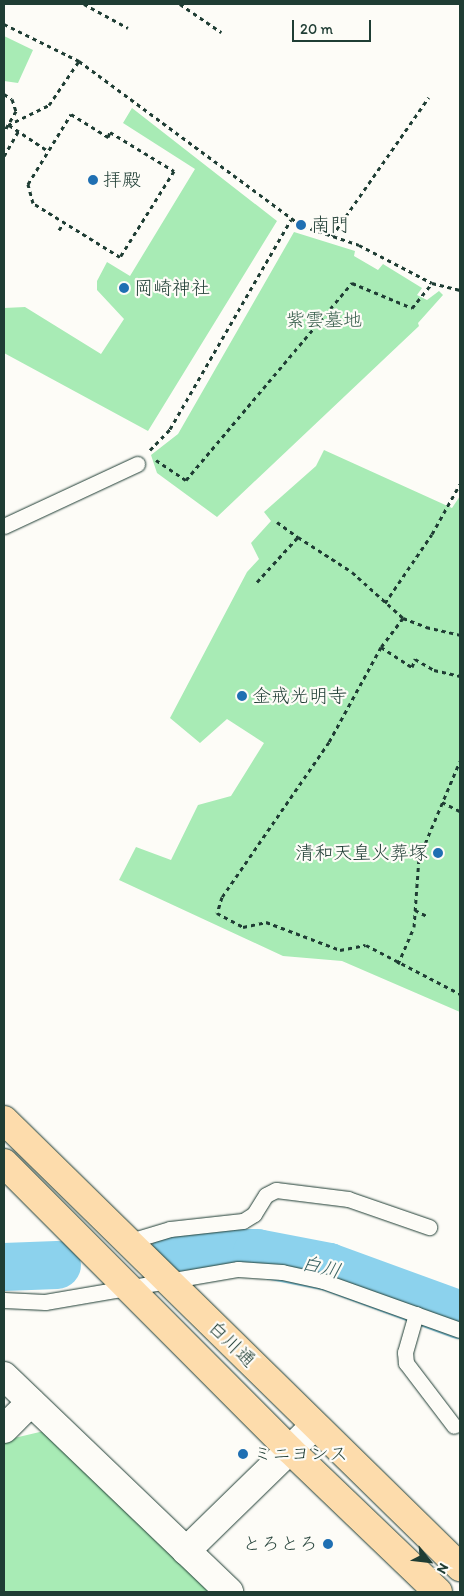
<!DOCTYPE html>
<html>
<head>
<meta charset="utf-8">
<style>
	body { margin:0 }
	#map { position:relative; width:464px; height:1596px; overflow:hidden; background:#fdfcf7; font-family:Itim,"Klee One",sans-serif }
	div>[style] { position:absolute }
	.green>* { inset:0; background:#a8ebb5 }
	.river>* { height:48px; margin:-24px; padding:0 24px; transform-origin:24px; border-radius:24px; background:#8cd2ed }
	.path>* { height:3px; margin-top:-1.5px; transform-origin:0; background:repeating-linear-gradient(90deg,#1f3d34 0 4px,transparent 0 8px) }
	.roads { filter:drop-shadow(0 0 1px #1f3d34) drop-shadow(0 0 1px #1f3d34) }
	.lane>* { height:15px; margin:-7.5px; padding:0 7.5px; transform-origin:7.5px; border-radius:7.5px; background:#fdfcf7 }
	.street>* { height:28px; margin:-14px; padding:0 14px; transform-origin:14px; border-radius:14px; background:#fdfcf7 }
	.primary>* { height:28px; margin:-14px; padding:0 14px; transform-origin:14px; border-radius:14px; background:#fddcac }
	.dots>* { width:14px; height:14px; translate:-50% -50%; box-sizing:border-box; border:2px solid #fdfcf7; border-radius:50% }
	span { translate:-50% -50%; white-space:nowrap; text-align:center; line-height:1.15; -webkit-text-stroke:4.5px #fdfcf7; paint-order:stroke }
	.poi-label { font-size:19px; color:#1f3d34 }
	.left { translate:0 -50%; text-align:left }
	.right { translate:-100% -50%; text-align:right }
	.park-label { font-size:19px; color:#3a604e }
	.street-label { font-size:19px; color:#1f3d34 }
	.water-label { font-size:20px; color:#3a6262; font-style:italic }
	.frame { position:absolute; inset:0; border:5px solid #1f3d34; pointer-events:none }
	.north { position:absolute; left:404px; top:1536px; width:50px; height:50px; -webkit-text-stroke:4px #fdfcf7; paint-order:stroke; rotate:119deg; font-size:14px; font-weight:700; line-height:20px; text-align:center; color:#1f3d34 }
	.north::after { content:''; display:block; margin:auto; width:18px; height:22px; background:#1f3d34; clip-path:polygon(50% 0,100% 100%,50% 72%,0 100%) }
	.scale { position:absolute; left:292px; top:20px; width:79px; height:22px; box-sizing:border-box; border:2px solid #1f3d34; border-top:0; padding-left:6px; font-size:15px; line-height:18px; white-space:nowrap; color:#1f3d34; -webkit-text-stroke:4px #fdfcf7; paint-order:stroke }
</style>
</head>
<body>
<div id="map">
	<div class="green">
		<div style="clip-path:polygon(4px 36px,33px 50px,18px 83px,4px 81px)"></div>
		<div style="clip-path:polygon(132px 108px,277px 221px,148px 431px,4px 353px,4px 308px,25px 307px,101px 354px,124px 319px,97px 290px,97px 281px,107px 262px,130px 276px,195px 169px,123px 123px)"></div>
		<div style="clip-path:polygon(294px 232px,355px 251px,354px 256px,378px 270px,383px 264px,422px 288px,417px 295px,427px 300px,439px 291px,443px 295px,418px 323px,419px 326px,217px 517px,157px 473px,151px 455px,178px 434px)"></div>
		<div style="clip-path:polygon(324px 450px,452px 508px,460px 496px,460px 1012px,342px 961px,283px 956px,119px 880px,136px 847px,171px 860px,198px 805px,231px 796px,264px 743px,227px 719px,200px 743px,170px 718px,247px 572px,259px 559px,251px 543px,271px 521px,264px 512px,316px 466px)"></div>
		<div style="clip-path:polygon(44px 1431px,210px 1592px,4px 1592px,4px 1444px,10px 1439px)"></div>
	</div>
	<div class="river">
		<div style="left:175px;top:1253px;width:82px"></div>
		<div style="left:257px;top:1253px;width:73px;rotate:11deg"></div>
		<div style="left:329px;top:1267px;width:140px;rotate:20.1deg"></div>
		<div style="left:4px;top:1267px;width:53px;rotate:-2.2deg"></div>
	</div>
	<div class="path">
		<div style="left:84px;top:4px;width:50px;rotate:28.6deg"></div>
		<div style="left:180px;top:4px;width:50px;rotate:34.3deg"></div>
		<div style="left:4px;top:24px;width:84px;rotate:26.3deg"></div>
		<div style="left:79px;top:61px;width:272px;rotate:36.5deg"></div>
		<div style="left:4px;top:94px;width:9px;rotate:32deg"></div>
		<div style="left:12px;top:99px;width:13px;rotate:72deg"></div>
		<div style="left:16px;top:111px;width:24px;rotate:120deg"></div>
		<div style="left:71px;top:114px;width:44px;rotate:31.9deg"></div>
		<div style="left:108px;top:137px;width:5px;rotate:-68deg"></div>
		<div style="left:110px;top:132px;width:75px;rotate:31.4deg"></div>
		<div style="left:174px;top:171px;width:102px;rotate:122.1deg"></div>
		<div style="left:120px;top:257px;width:102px;rotate:-148.2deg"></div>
		<div style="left:33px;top:203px;width:20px;rotate:-105deg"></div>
		<div style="left:28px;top:184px;width:82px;rotate:-58.4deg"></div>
		<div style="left:8px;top:125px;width:46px;rotate:-26deg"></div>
		<div style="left:49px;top:105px;width:53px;rotate:-55.7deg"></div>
		<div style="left:9px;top:125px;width:47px;rotate:33.7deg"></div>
		<div style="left:4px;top:156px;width:28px;rotate:-60deg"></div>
		<div style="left:303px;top:226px;width:59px;rotate:18.7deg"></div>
		<div style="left:359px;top:245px;width:82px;rotate:27.5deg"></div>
		<div style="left:432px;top:283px;width:29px;rotate:14deg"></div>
		<div style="left:59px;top:230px;width:9px;rotate:-58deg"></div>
		<div style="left:332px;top:236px;width:169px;rotate:-55.1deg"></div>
		<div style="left:150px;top:450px;width:29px;rotate:-46deg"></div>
		<div style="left:170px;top:429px;width:242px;rotate:-60deg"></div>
		<div style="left:156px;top:460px;width:36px;rotate:34deg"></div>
		<div style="left:186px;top:480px;width:258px;rotate:-49.9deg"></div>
		<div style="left:352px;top:283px;width:65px;rotate:22.6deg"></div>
		<div style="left:412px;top:308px;width:32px;rotate:-51deg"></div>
		<div style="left:277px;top:522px;width:26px;rotate:36deg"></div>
		<div style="left:257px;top:582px;width:61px;rotate:-47.7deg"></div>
		<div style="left:298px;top:537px;width:64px;rotate:32.9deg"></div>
		<div style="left:352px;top:572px;width:69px;rotate:42deg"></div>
		<div style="left:403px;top:618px;width:36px;rotate:127deg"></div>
		<div style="left:381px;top:647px;width:108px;rotate:118.7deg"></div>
		<div style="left:329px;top:742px;width:188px;rotate:124.6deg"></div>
		<div style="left:222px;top:897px;width:17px;rotate:107deg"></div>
		<div style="left:217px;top:913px;width:30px;rotate:28deg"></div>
		<div style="left:243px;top:927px;width:24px;rotate:-12deg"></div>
		<div style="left:266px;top:922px;width:79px;rotate:20.7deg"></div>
		<div style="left:340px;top:950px;width:26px;rotate:-11deg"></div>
		<div style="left:366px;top:945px;width:106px;rotate:27.5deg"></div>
		<div style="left:385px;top:603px;width:83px;rotate:-55.7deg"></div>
		<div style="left:432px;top:534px;width:57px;rotate:-60.8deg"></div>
		<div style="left:403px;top:618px;width:25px;rotate:21deg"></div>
		<div style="left:426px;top:627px;width:35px;rotate:13deg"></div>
		<div style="left:381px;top:647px;width:37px;rotate:33deg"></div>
		<div style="left:412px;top:667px;width:9px;rotate:-69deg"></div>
		<div style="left:415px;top:659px;width:22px;rotate:30deg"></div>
		<div style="left:434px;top:670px;width:27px;rotate:13deg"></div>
		<div style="left:442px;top:802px;width:20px;rotate:27deg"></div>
		<div style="left:415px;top:910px;width:13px;rotate:27deg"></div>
		<div style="left:398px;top:964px;width:40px;rotate:-66.6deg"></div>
		<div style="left:414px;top:927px;width:69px;rotate:-85.9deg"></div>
		<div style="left:419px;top:858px;width:105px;rotate:-67.1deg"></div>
	</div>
	<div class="roads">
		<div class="lane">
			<div style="left:4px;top:526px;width:147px;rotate:-25deg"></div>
			<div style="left:127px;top:1242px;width:45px;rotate:-16.8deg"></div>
			<div style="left:170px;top:1229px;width:73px;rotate:-6.3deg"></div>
			<div style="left:243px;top:1221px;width:13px;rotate:-32deg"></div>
			<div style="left:254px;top:1214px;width:22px;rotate:-58deg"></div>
			<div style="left:266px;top:1195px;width:11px;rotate:-27deg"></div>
			<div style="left:276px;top:1190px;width:73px;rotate:7.1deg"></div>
			<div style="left:348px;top:1199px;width:86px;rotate:19.1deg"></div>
			<div style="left:4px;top:1300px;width:41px;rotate:2.8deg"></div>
			<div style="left:45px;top:1302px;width:196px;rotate:-9.7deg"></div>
			<div style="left:238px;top:1269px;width:44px;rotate:3.9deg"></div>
			<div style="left:282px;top:1272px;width:42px;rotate:12.4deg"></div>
			<div style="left:323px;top:1281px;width:145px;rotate:19.7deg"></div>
			<div style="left:416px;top:1314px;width:40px;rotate:106deg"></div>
			<div style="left:405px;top:1352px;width:11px;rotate:85deg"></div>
			<div style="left:406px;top:1363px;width:79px;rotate:52.7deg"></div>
		</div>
		<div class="street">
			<div style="left:4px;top:1376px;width:312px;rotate:43.8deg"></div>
			<div style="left:4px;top:1429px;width:38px;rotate:-45deg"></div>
			<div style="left:186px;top:1551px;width:179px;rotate:-44.3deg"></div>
		</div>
		<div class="primary">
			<div style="left:4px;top:1120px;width:639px;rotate:44.43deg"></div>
			<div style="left:4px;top:1163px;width:405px;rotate:45.1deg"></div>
			<div style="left:290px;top:1450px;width:205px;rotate:43.8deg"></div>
		</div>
	</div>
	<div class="dots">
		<div style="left:93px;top:180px;background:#1f6fb2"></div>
		<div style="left:301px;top:225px;background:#1f6fb2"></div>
		<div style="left:124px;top:288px;background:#1f6fb2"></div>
		<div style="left:242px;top:696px;background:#1f6fb2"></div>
		<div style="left:438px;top:853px;background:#1f6fb2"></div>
		<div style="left:243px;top:1454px;background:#1f6fb2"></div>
		<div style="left:328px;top:1544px;background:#1f6fb2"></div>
	</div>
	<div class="poi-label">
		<span class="left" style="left:103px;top:180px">拝殿</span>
		<span class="left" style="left:311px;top:225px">南門</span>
		<span class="left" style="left:134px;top:288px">岡崎神社</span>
		<span class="left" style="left:252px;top:696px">金戒光明寺</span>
		<span class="right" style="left:428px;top:853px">清和天皇火葬塚</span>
		<span class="left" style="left:253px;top:1454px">ミニヨンス</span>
		<span class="right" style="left:318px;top:1544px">とろとろ</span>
	</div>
	<div class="park-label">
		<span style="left:324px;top:320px">紫雲墓地</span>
	</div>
	<div class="street-label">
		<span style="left:232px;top:1344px;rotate:44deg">白川通</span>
	</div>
	<div class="water-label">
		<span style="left:321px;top:1267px;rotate:14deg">白川</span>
	</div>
	<div class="frame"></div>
	<div class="north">N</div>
	<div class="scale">20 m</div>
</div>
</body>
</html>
